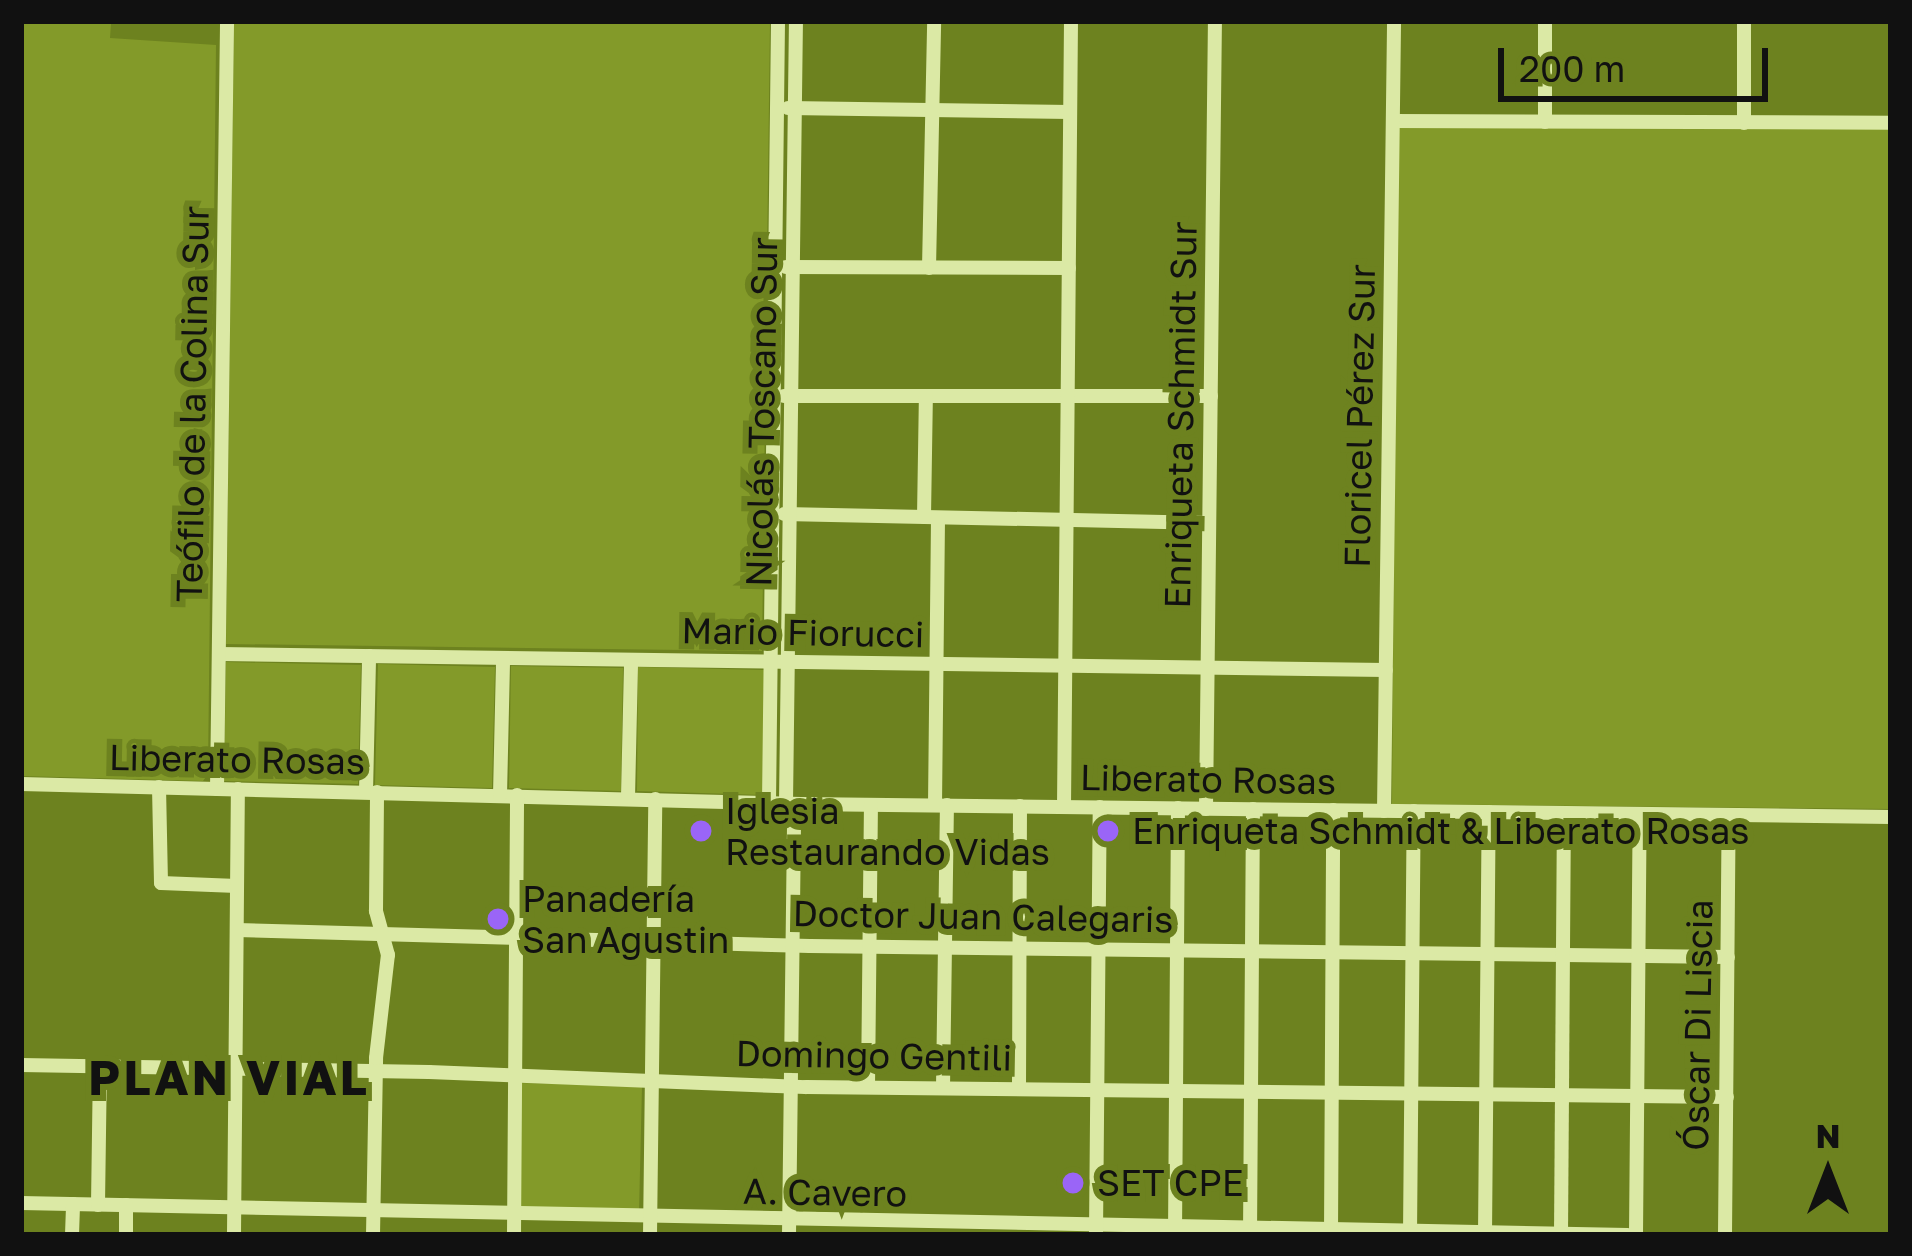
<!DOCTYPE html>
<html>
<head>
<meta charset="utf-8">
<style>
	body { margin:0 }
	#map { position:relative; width:1912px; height:1256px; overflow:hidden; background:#6d821f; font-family:"Golos Text",sans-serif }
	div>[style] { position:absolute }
	.green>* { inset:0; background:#839a29 }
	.minor>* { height:14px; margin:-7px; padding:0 7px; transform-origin:7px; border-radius:7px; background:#dbe9a5 }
	.dots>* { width:33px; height:33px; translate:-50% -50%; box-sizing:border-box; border:6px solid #6d821f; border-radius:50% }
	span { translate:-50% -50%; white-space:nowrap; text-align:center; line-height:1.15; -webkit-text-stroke:12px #6d821f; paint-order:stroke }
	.street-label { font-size:36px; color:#111 }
	.poi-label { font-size:36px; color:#111 }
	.left { translate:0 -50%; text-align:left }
	.district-label { font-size:48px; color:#111; font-weight:700; letter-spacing:3px }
	.frame { position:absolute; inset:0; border:24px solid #111; pointer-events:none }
	.north { position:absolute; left:1768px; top:1112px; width:120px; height:120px; -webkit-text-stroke:9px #6d821f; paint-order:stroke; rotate:0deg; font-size:33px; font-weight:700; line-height:48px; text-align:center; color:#111 }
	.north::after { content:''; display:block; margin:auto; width:42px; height:54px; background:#111; clip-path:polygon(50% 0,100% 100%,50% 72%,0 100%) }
	.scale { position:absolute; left:1498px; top:48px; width:270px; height:54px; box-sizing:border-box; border:6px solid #111; border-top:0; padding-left:15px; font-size:36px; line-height:42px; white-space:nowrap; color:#111; -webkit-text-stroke:9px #6d821f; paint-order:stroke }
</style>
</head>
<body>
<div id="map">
	<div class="green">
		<div style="clip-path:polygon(21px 21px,132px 21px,111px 24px,110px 38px,216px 45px,208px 774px,203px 781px,21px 776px)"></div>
		<div style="clip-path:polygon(234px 21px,770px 21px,762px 651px,226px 644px)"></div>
		<div style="clip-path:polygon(1397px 126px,1891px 128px,1891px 809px,1392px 804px)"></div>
		<div style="clip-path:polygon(226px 662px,361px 665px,358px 784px,224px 781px)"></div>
		<div style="clip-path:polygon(378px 664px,495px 667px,492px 788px,375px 785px)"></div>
		<div style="clip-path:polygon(511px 666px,623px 668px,621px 791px,509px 788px)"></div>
		<div style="clip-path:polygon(638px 667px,764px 670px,763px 795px,637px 791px)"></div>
		<div style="clip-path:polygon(520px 1083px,642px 1086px,639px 1212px,517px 1209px)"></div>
	</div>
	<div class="minor">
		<div style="left:788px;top:108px;width:282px;rotate:0.8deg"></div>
		<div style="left:1393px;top:121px;width:498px;rotate:0.2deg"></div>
		<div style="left:1545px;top:122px;width:101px;rotate:-90deg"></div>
		<div style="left:1744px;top:123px;width:102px;rotate:-90deg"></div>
		<div style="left:786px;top:267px;width:283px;rotate:0.2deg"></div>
		<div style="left:929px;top:268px;width:247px;rotate:-88.8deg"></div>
		<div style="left:784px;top:396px;width:427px"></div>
		<div style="left:784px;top:514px;width:425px;rotate:1.2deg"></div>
		<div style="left:924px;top:517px;width:121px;rotate:-89.1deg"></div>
		<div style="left:219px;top:654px;width:1167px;rotate:0.79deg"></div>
		<div style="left:21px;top:784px;width:780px;rotate:1.47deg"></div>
		<div style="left:801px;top:804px;width:1090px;rotate:0.68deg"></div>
		<div style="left:159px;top:787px;width:96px;rotate:88.8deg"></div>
		<div style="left:161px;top:883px;width:76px;rotate:2.3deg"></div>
		<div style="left:217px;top:789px;width:768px;rotate:-89.25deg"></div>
		<div style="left:366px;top:792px;width:136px;rotate:-88.7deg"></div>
		<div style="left:500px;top:795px;width:137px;rotate:-88.7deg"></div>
		<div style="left:628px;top:797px;width:137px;rotate:-88.7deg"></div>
		<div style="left:769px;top:803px;width:782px;rotate:-89.34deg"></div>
		<div style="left:786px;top:803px;width:782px;rotate:-89.27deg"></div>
		<div style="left:935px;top:805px;width:287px;rotate:-89.4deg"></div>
		<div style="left:1064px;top:807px;width:786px;rotate:-89.49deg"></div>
		<div style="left:1206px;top:809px;width:788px;rotate:-89.35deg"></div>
		<div style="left:1384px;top:811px;width:790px;rotate:-89.27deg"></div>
		<div style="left:237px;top:930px;width:573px;rotate:1.6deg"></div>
		<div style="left:810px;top:946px;width:918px;rotate:0.69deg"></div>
		<div style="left:21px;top:1065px;width:408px;rotate:1deg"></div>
		<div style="left:429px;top:1072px;width:377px;rotate:2.3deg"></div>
		<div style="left:806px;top:1087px;width:921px;rotate:0.62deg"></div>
		<div style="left:868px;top:1087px;width:282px;rotate:-89.4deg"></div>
		<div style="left:943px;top:1088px;width:283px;rotate:-89.2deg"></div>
		<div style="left:1019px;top:1089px;width:283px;rotate:-89.8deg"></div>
		<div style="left:21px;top:1203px;width:1607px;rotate:1.14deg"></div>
		<div style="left:98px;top:1205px;width:139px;rotate:-89.2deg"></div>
		<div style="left:1096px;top:1234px;width:427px;rotate:-89.5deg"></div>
		<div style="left:72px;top:1235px;width:31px;rotate:-88deg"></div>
		<div style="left:126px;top:1235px;width:30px;rotate:-90deg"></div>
		<div style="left:234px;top:1235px;width:446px;rotate:-89.5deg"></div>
		<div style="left:373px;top:1235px;width:177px;rotate:-89deg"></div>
		<div style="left:376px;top:1058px;width:104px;rotate:-83.4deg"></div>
		<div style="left:388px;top:955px;width:46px;rotate:-105.3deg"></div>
		<div style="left:376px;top:911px;width:119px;rotate:-89.5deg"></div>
		<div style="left:514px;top:1235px;width:440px;rotate:-89.6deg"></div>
		<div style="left:650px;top:1235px;width:436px;rotate:-89.3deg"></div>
		<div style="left:789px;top:1235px;width:431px;rotate:-89.3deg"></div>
		<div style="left:1175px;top:1235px;width:427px;rotate:-89.6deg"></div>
		<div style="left:1250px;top:1235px;width:426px;rotate:-89.6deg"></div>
		<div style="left:1331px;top:1235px;width:425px;rotate:-89.7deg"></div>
		<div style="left:1410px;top:1235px;width:424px;rotate:-89.5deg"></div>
		<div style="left:1485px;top:1235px;width:423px;rotate:-89.5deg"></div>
		<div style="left:1561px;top:1235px;width:422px;rotate:-89.6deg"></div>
		<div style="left:1636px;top:1235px;width:421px;rotate:-89.5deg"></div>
		<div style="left:1725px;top:1235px;width:420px;rotate:-89.5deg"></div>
	</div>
	<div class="dots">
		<div style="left:701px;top:831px;background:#9a65f7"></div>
		<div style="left:1108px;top:831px;background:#9a65f7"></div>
		<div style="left:498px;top:919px;background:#9a65f7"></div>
		<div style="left:1073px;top:1183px;background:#9a65f7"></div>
	</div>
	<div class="street-label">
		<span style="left:192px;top:404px;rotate:-89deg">Teófilo de la Colina Sur</span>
		<span style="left:761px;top:412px;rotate:-89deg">Nicolás Toscano Sur</span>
		<span style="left:1180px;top:415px;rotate:-89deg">Enriqueta Schmidt Sur</span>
		<span style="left:1359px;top:416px;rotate:-89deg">Floricel Pérez Sur</span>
		<span style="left:803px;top:632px;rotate:1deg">Mario Fiorucci</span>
		<span style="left:237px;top:759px;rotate:1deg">Liberato Rosas</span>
		<span style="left:1208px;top:779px;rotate:1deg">Liberato Rosas</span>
		<span style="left:983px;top:916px;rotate:1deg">Doctor Juan Calegaris</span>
		<span style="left:1697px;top:1025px;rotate:-89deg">Óscar Di Liscia</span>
		<span style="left:874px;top:1055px;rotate:1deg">Domingo Gentili</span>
		<span style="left:825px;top:1192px;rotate:1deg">A. Cavero</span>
	</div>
	<div class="poi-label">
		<span class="left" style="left:725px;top:831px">Iglesia<br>Restaurando Vidas</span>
		<span class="left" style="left:1132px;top:831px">Enriqueta Schmidt &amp; Liberato Rosas</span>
		<span class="left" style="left:522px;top:919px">Panadería<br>San Agustin</span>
		<span class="left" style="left:1097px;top:1183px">SET CPE</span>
	</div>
	<div class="district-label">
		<span style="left:229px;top:1078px">PLAN VIAL</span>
	</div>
	<div class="frame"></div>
	<div class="north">N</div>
	<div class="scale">200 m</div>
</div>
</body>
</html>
